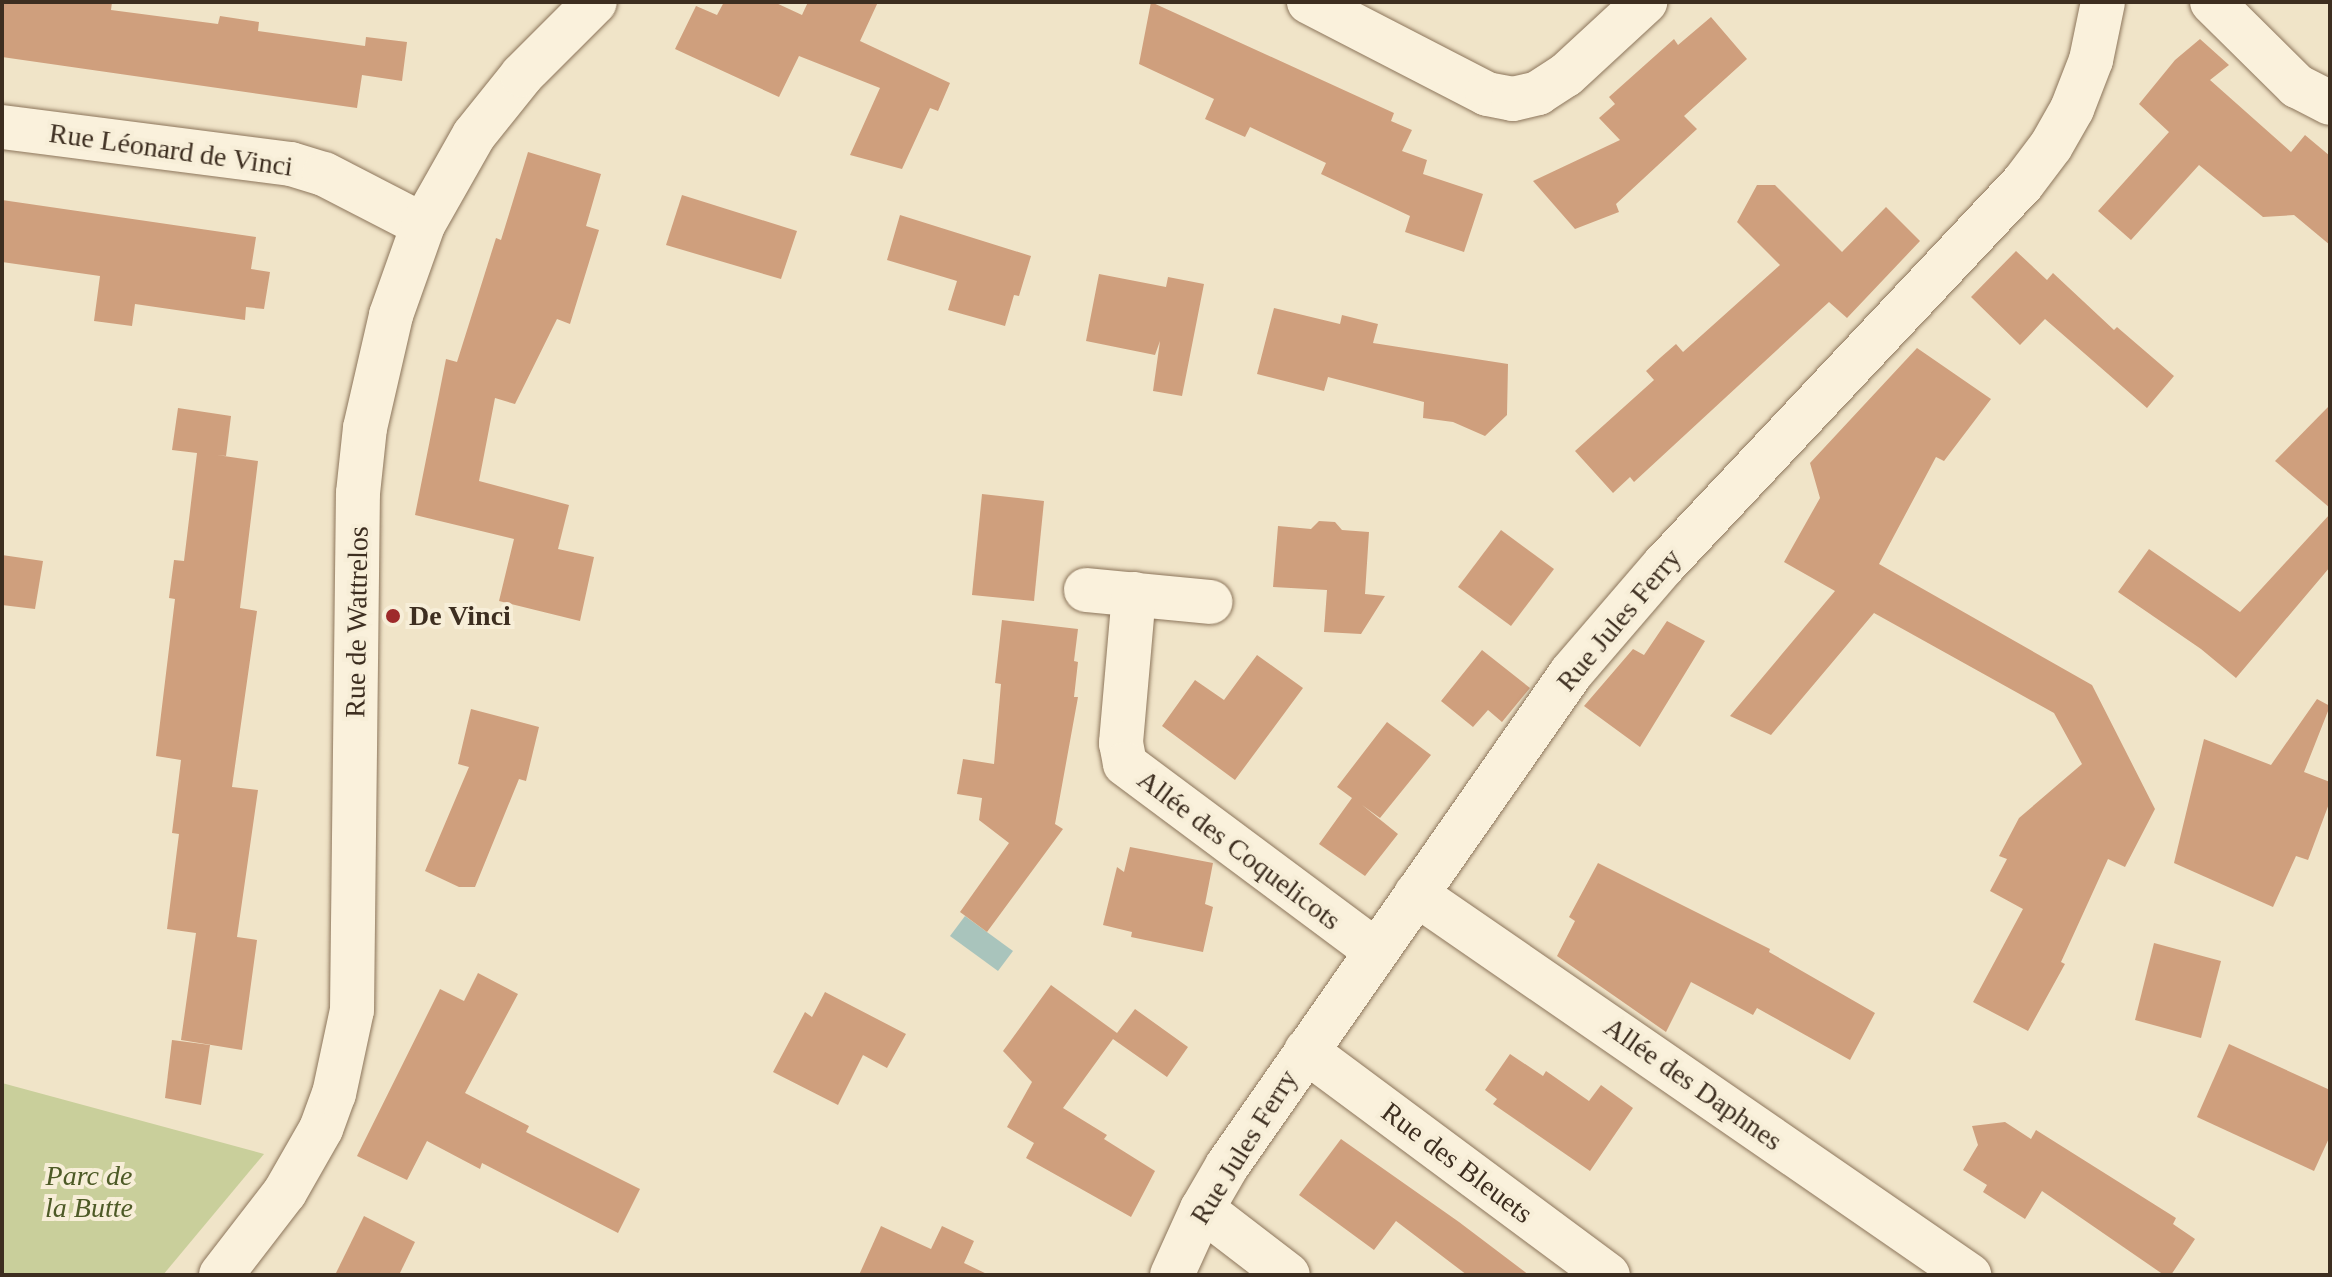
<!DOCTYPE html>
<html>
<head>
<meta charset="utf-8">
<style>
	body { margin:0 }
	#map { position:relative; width:2332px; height:1277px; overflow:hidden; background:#f0e4c8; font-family:"Times New Roman",serif }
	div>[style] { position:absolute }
	.green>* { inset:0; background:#c9cf9b }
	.water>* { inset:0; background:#a9c4bc }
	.building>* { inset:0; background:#cf9f7d }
	.roads { filter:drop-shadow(0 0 2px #8d765c) drop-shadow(0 0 2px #8d765c) }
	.minor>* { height:44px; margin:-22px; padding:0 22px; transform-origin:22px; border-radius:22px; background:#faf1dc }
	.dots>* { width:22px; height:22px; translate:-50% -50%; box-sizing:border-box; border:4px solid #f7eed8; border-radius:50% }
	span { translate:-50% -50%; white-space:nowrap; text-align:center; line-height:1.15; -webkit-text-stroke:8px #f7eed8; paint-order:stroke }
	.street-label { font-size:28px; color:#3d2e20 }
	.poi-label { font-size:28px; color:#3d2e20; font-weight:700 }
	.left { translate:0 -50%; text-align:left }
	.park-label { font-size:28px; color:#4d5a26; font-style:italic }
	.frame { position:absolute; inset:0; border:4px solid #3d2e20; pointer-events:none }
</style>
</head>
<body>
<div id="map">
	<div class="green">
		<div style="clip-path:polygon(2px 1083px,264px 1154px,163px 1275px,2px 1275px)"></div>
	</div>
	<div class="water">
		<div style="clip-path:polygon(965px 916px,1013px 951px,998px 971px,950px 936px)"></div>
	</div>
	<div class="building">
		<div style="clip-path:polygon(2px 2px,112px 2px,111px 10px,218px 24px,220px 16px,259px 22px,258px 31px,365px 46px,366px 37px,407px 42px,402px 81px,362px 75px,357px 108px,2px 57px)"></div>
		<div style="clip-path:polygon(724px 2px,774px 2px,802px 15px,808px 2px,878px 2px,860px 41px,950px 83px,938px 111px,930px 108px,902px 169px,850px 155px,880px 88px,799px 56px,779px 97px,675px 49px,696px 6px,717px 15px)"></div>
		<div style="clip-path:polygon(1151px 2px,1394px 113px,1391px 121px,1412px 130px,1402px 151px,1427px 160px,1423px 174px,1483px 194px,1464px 252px,1405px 232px,1410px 216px,1321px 174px,1326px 163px,1250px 127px,1245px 137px,1205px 119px,1214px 99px,1139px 64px)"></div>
		<div style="clip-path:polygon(1711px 17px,1747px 59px,1684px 116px,1697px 129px,1616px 204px,1619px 212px,1575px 229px,1533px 181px,1620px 140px,1599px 118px,1615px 104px,1609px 97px,1674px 39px,1678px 45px)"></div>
		<div style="clip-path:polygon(2200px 39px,2229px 65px,2210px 80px,2291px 152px,2305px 135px,2330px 156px,2330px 245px,2294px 215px,2263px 217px,2199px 165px,2131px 240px,2098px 211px,2169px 132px,2139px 104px,2175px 60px)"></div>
		<div style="clip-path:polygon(528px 152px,601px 174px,586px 226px,599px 230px,570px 324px,557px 319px,515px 404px,495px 398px,479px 481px,569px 505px,558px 549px,594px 557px,580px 621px,499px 601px,514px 539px,415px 515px,446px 359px,457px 362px,496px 238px,501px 240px)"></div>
		<div style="clip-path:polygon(1757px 185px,1775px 185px,1842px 252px,1886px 207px,1920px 241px,1847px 318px,1829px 302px,1634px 482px,1630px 477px,1613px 493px,1575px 451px,1654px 380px,1646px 371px,1660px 358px,1676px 344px,1683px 352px,1780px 265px,1737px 222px)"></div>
		<div style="clip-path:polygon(682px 195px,797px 231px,781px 279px,666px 245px)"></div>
		<div style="clip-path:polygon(2px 200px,256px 237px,251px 269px,270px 272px,264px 309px,246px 307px,245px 320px,135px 304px,132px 326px,94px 321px,100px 276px,2px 262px)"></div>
		<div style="clip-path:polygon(900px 215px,1031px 256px,1019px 296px,1014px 295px,1005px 326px,948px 310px,957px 281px,887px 260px)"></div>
		<div style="clip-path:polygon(2016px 251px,2047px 280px,2053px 273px,2114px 330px,2117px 327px,2174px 376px,2147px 408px,2045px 319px,2020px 345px,1971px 297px)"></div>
		<div style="clip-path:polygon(1099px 274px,1166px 287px,1168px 277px,1204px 284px,1182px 396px,1153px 391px,1160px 341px,1155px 355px,1086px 341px)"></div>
		<div style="clip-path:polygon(1274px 308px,1340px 324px,1342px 315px,1378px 324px,1373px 343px,1508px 364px,1507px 415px,1485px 436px,1453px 422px,1423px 418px,1424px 402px,1328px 377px,1324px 391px,1257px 374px)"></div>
		<div style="clip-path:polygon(1917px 348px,1991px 399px,1944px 461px,1936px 457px,1879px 564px,2092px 685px,2155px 809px,2125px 867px,2108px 859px,2061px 962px,2065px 964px,2028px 1031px,1973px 1002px,2023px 909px,1990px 891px,2007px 859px,1999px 856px,2019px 818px,2082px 764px,2054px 713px,1874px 613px,1771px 735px,1730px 716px,1835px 591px,1784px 562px,1820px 498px,1810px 463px)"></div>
		<div style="clip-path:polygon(2330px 405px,2330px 508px,2275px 461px)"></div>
		<div style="clip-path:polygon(178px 408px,231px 416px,226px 456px,217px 455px,258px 461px,240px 608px,257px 611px,232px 787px,258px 790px,237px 937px,257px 940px,242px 1050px,181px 1040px,196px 933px,167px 929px,179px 834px,172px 833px,181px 760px,156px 756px,175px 599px,169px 598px,174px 560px,184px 561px,197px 453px,172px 450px)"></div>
		<div style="clip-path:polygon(982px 494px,1044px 501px,1034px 601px,972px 595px)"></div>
		<div style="clip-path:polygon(2330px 514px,2330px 567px,2236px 678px,2201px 649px,2118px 592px,2149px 549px,2240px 612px)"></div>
		<div style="clip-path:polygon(1319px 521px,1335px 522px,1342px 530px,1369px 532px,1365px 594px,1385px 596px,1361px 634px,1324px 632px,1327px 590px,1273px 587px,1278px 526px,1311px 529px)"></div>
		<div style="clip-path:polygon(1501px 530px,1554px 569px,1511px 626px,1458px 587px)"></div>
		<div style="clip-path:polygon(2px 555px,43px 561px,35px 609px,2px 605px)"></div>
		<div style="clip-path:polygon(1002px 620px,1078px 629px,1074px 661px,1078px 662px,1074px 697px,1078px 697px,1055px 824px,1063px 829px,987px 932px,960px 912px,1009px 843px,979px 820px,982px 798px,957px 794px,963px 759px,994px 764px,1001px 684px,995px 683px)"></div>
		<div style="clip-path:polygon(1667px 621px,1705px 641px,1640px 747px,1584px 706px,1633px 649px,1644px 655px)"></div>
		<div style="clip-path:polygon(1482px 650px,1530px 688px,1502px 722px,1488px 710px,1473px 727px,1441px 701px)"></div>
		<div style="clip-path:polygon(1257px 655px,1303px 688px,1235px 780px,1162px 726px,1195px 680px,1224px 700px)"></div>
		<div style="clip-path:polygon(2317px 699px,2330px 706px,2304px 772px,2330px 782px,2330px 801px,2308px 860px,2296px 856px,2273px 907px,2174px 863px,2204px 739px,2271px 765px)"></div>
		<div style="clip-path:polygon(471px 709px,539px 727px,526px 781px,519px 779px,475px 887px,459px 887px,425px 871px,469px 767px,458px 764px)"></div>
		<div style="clip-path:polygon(1387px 722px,1431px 755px,1380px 818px,1362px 805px,1398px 834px,1365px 876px,1319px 844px,1352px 798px,1337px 787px)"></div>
		<div style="clip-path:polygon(1130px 847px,1213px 863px,1205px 904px,1213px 907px,1203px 952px,1131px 937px,1132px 932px,1103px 925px,1117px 867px,1124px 872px)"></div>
		<div style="clip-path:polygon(1598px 863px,1770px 949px,1769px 952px,1875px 1013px,1850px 1060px,1757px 1008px,1753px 1015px,1691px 982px,1666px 1032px,1557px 956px,1575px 921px,1569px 917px)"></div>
		<div style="clip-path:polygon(2154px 943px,2221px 961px,2201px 1038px,2135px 1020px)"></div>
		<div style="clip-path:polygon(478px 973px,518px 994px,465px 1093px,529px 1126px,526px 1132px,640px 1189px,618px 1233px,482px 1163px,480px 1169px,427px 1141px,407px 1180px,357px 1156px,440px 989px,464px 1001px)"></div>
		<div style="clip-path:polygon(1051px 985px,1117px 1033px,1135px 1009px,1188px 1047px,1167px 1077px,1113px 1039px,1063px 1108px,1107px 1135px,1104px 1139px,1155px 1171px,1131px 1217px,1026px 1158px,1034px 1143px,1007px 1127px,1032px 1082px,1003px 1051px)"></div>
		<div style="clip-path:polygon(825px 992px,906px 1034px,887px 1068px,863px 1055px,838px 1105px,773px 1072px,805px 1012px,812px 1017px)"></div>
		<div style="clip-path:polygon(172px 1040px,210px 1045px,201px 1105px,165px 1098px)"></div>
		<div style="clip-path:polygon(2229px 1044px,2330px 1090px,2330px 1136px,2314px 1171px,2197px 1117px)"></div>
		<div style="clip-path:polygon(1510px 1054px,1543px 1076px,1546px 1071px,1589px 1101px,1601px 1085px,1633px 1108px,1590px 1171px,1493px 1104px,1497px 1099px,1485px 1090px)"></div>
		<div style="clip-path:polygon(2005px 1122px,2031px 1139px,2036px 1130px,2176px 1218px,2173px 1224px,2195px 1239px,2171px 1275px,2164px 1275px,2042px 1191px,2025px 1219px,1983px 1192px,1987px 1185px,1963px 1170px,1978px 1145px,1972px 1126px)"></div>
		<div style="clip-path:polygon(1341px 1139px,1459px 1222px,1529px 1275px,1467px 1275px,1396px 1221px,1374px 1250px,1299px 1195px)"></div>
		<div style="clip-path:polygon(364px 1216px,415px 1242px,399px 1275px,335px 1275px)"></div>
		<div style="clip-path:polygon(881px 1226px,931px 1249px,942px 1226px,974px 1241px,964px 1263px,989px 1275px,859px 1275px)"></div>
	</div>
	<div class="roads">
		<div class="minor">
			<div style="left:1309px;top:2px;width:200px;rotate:27.3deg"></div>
			<div style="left:1487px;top:94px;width:26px;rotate:11deg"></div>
			<div style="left:1513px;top:99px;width:26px;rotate:-13deg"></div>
			<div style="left:1538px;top:93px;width:33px;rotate:-33deg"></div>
			<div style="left:1566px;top:75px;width:108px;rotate:-42.7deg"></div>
			<div style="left:2212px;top:2px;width:120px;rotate:44.7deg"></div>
			<div style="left:2297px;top:86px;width:37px;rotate:27deg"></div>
			<div style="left:2px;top:127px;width:291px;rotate:7.3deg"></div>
			<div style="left:291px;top:164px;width:34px;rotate:17deg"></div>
			<div style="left:324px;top:174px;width:111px;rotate:27.3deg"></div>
			<div style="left:1086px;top:590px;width:125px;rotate:5.5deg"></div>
			<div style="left:1134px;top:594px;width:150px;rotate:95deg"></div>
			<div style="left:1121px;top:743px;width:21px;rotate:79deg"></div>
			<div style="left:1125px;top:764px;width:313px;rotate:36.7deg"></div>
			<div style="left:1416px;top:894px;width:672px;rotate:34.57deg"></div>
			<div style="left:1306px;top:1051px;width:376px;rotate:36.6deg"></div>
			<div style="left:1202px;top:1209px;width:108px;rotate:37.5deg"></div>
			<div style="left:221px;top:1275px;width:105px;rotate:-52.4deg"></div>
			<div style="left:285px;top:1192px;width:73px;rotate:-60.3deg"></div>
			<div style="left:321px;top:1129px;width:37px;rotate:-70deg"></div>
			<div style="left:334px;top:1094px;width:86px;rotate:-77.9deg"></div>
			<div style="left:352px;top:1010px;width:517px;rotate:-89.34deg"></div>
			<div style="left:358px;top:493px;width:65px;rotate:-83.9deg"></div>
			<div style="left:365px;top:428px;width:116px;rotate:-77deg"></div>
			<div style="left:391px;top:315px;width:96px;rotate:-70.4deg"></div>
			<div style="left:423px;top:225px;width:103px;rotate:-60.5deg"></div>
			<div style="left:474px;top:135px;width:77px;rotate:-51.3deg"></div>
			<div style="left:522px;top:75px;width:103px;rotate:-45deg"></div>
			<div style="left:1172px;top:1275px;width:72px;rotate:-65.6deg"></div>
			<div style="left:1202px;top:1209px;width:50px;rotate:-59.8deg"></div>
			<div style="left:1227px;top:1166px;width:601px;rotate:-55.09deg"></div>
			<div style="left:1571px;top:673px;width:143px;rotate:-49.3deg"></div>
			<div style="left:1664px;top:565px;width:524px;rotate:-46.78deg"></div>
			<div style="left:2023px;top:183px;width:46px;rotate:-52.9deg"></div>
			<div style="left:2051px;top:146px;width:43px;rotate:-60.4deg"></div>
			<div style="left:2072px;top:109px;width:53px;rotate:-68.8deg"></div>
			<div style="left:2091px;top:60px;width:59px;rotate:-78.3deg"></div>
		</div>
	</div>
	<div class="dots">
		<div style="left:393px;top:616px;background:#9e2a2b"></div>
	</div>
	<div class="street-label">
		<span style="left:171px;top:150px;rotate:8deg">Rue Léonard de Vinci</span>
		<span style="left:1619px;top:620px;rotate:-50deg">Rue Jules Ferry</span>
		<span style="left:357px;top:622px;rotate:-89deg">Rue de Wattrelos</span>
		<span style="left:1239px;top:850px;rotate:37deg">Allée des Coquelicots</span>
		<span style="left:1693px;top:1084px;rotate:35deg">Allée des Daphnes</span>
		<span style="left:1244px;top:1147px;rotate:-58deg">Rue Jules Ferry</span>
		<span style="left:1457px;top:1163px;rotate:37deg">Rue des Bleuets</span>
	</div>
	<div class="poi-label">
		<span class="left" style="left:409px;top:616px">De Vinci</span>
	</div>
	<div class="park-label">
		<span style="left:89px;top:1192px">Parc de<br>la Butte</span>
	</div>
	<div class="frame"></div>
</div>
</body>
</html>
